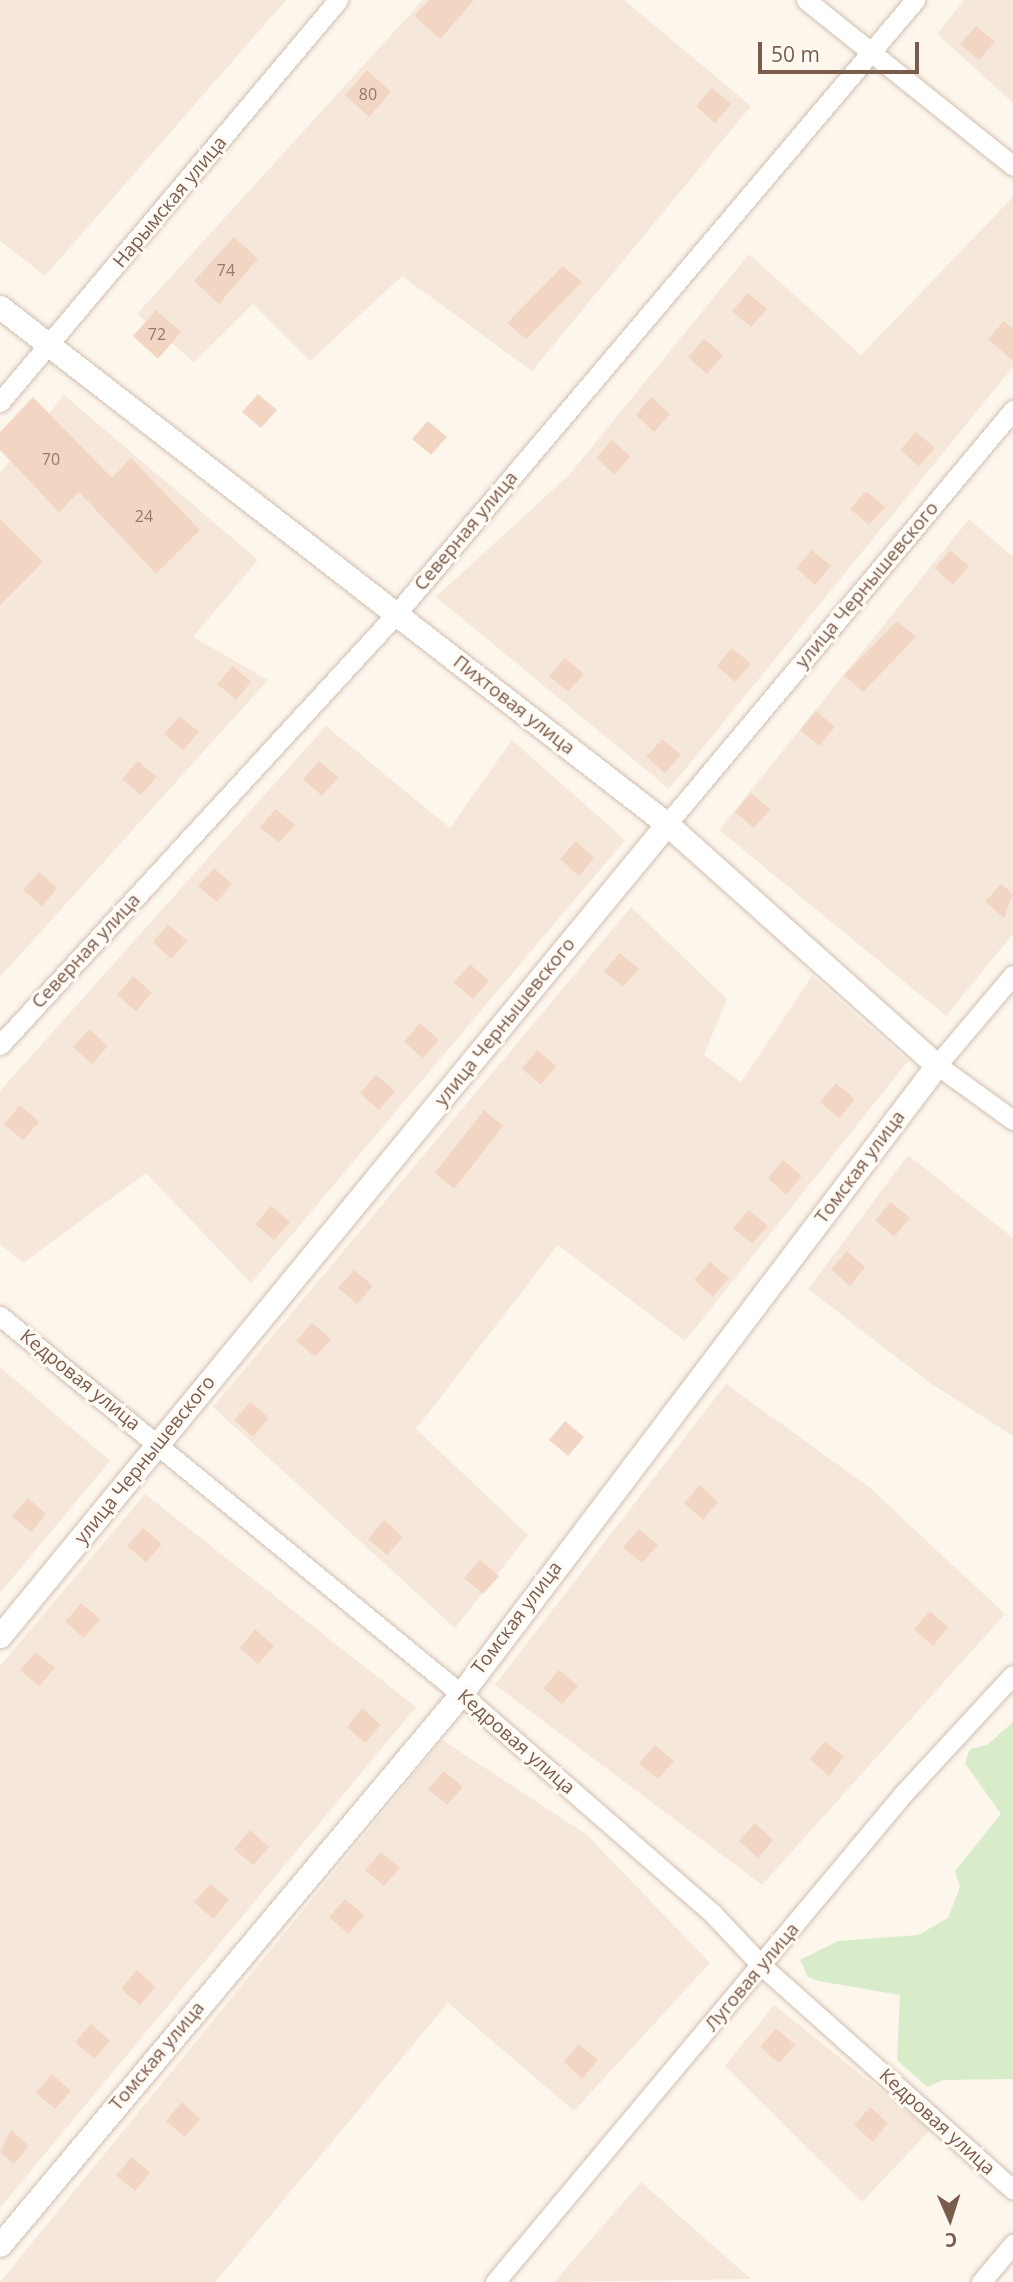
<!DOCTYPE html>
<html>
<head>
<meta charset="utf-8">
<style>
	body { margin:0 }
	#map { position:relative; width:1013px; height:2282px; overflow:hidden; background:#fdf6ec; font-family:"Open Sans",sans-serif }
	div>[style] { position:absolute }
	.residential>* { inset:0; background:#f5e8da }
	.green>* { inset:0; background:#d8ecc9 }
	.building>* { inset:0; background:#f3d5c3 }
	.roads { filter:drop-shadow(0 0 2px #d1beb0) drop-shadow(0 0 2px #d1beb0) }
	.minor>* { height:19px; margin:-9.5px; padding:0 9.5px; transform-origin:9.5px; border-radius:9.5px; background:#fff }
	.tertiary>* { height:23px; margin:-11.5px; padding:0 11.5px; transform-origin:11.5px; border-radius:11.5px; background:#fff }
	span { translate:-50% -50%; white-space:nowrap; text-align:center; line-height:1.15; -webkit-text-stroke:6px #fffaf3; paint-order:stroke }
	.number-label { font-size:16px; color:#987a6a }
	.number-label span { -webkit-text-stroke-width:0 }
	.street-label { font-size:19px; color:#7a5c4d }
	.north { position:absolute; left:915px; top:2184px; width:70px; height:70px; -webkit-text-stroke:5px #fffaf3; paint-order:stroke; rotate:177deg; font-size:19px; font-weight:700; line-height:28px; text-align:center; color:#7a5c4d }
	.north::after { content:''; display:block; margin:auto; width:24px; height:32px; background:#7a5c4d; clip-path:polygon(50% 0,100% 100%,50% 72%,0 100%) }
	.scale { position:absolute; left:758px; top:42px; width:161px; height:32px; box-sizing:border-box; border:4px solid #7a5c4d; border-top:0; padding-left:9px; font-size:21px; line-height:24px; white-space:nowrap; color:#7a5c4d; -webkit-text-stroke:5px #fffaf3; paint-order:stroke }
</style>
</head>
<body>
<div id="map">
	<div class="residential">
		<div style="clip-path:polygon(0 0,286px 0,45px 276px,0 241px)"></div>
		<div style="clip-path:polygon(423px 0,624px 0,751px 106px,532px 371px,402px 276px,310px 361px,253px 304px,194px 362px,137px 314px)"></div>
		<div style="clip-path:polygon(964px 0,1013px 0,1013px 103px,937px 34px)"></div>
		<div style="clip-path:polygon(1013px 197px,1013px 367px,669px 789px,436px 597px,570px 474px,749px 254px,861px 355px)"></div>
		<div style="clip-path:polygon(64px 395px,258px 560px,193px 637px,268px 680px,0 977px,0 473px)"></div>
		<div style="clip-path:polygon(969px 519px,1013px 557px,1013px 934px,946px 1016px,719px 830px)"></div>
		<div style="clip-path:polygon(326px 726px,450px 828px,512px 740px,625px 840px,251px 1283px,146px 1173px,23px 1263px,0 1244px,0 1091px)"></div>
		<div style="clip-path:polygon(631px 907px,727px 999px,704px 1055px,741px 1082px,812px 976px,908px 1061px,685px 1341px,558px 1245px,416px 1429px,528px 1535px,455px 1628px,213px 1407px)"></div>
		<div style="clip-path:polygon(908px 1155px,1013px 1238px,1013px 1436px,930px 1383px,808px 1289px)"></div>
		<div style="clip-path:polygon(0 1367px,110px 1461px,0 1593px)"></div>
		<div style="clip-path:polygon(726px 1384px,869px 1487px,1005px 1614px,762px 1885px,495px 1685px)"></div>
		<div style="clip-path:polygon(145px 1494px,416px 1707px,0 2208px,0 1666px)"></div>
		<div style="clip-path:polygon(442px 1740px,586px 1834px,710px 1963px,574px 2111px,448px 2003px,215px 2282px,0 2282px)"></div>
		<div style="clip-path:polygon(774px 2005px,930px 2130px,862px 2202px,725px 2066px)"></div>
		<div style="clip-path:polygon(641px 2182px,751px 2279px,554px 2282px)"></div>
	</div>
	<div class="green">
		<div style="clip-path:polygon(1013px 1722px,1013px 2079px,943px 2080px,927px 2087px,897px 2060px,900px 1995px,819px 1981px,808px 1977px,800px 1960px,838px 1941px,918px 1935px,948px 1918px,960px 1887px,955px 1871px,1001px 1814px,965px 1763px,970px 1749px,987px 1745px)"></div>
	</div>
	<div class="building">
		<div style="clip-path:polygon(429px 0,474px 0,440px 39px,414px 16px)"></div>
		<div style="clip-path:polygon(976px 26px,995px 42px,979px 60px,960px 44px)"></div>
		<div style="clip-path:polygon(367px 70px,391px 92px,369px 117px,345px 95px)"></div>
		<div style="clip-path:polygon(712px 88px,731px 104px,715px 123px,696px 106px)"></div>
		<div style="clip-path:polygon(234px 237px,258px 259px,219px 304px,194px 281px)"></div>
		<div style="clip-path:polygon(563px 266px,582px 282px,526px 339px,507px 323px)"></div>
		<div style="clip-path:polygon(748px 293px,767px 309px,751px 327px,732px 311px)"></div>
		<div style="clip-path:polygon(156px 310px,181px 332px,158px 359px,133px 336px)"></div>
		<div style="clip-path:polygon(1004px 321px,1013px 329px,1013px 361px,988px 339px)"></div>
		<div style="clip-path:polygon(704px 339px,723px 355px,707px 374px,688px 357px)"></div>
		<div style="clip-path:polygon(258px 394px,277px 410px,261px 428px,242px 412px)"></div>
		<div style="clip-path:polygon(33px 397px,112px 478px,131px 458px,200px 530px,156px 574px,79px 492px,59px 512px,0 450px,0 432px)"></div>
		<div style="clip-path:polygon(651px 397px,670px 414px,654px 432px,636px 415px)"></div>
		<div style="clip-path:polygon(428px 421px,447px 437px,431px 455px,412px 439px)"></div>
		<div style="clip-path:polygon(916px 432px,935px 448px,919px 466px,900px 450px)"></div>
		<div style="clip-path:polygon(612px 440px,630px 456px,615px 475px,596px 458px)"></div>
		<div style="clip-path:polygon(866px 491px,885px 507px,869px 525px,850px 509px)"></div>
		<div style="clip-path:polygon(0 519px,43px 562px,0 605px)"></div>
		<div style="clip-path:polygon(812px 550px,831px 566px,815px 585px,796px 568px)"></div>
		<div style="clip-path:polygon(950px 550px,969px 566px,953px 585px,935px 568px)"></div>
		<div style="clip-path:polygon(897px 621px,916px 637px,863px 692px,844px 675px)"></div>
		<div style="clip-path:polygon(732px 648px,751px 664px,735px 682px,717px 666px)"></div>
		<div style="clip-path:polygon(565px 658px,584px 674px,568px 692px,549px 676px)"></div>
		<div style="clip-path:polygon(233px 666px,251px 682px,236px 700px,217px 684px)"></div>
		<div style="clip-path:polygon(816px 711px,835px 727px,819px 746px,800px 730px)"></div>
		<div style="clip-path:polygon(180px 716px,199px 732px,183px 750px,164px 734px)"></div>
		<div style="clip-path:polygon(662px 739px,681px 755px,665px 773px,646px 757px)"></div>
		<div style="clip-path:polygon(138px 761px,157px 777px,141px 795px,122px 779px)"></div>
		<div style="clip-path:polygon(319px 761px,338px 777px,322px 796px,303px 779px)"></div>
		<div style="clip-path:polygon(751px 793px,770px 809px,754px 828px,735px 812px)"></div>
		<div style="clip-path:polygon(276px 809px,295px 825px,279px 843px,260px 827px)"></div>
		<div style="clip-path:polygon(576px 841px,594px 858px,579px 876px,560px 859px)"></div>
		<div style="clip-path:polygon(214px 868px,232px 884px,217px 902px,198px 886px)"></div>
		<div style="clip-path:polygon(39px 872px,57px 888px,42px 906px,23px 890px)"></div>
		<div style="clip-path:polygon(1001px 884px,1013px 894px,1004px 918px,985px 902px)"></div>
		<div style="clip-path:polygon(168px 924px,187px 941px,171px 959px,153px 942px)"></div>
		<div style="clip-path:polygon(620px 953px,639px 969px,623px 987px,604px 971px)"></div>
		<div style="clip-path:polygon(470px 964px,489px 981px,473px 999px,454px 983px)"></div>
		<div style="clip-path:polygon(133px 976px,152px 993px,136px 1011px,117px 995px)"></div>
		<div style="clip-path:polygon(420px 1023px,439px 1040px,423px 1058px,404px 1042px)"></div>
		<div style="clip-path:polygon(89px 1029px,108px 1046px,92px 1064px,73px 1047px)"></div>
		<div style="clip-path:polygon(537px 1050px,556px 1066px,541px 1085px,522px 1069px)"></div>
		<div style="clip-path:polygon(376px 1075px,395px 1091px,379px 1110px,360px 1093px)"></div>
		<div style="clip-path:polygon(836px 1083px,855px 1099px,839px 1118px,820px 1102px)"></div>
		<div style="clip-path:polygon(20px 1105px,39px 1122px,23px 1140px,4px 1124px)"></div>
		<div style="clip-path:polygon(484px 1110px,503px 1126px,454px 1189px,435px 1173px)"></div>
		<div style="clip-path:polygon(783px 1160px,802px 1176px,786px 1195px,768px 1178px)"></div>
		<div style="clip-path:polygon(891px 1202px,910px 1218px,894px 1237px,875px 1220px)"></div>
		<div style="clip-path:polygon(271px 1206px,290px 1222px,274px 1240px,255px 1224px)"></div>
		<div style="clip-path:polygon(749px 1210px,768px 1226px,752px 1244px,733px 1228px)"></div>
		<div style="clip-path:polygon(847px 1251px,865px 1267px,850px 1286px,831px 1269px)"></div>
		<div style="clip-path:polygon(710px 1262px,729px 1278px,713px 1297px,694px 1280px)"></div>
		<div style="clip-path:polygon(354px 1270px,373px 1286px,357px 1304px,338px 1288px)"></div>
		<div style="clip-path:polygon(312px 1323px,331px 1339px,315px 1357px,296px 1341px)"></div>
		<div style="clip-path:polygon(250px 1402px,269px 1418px,253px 1437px,234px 1420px)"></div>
		<div style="clip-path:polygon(565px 1421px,584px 1437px,568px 1456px,549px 1440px)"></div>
		<div style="clip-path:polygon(700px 1485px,718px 1502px,703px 1520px,684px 1503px)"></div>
		<div style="clip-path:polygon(28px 1498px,46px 1514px,31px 1532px,12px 1516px)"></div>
		<div style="clip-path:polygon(384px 1520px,403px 1537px,387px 1555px,368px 1539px)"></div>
		<div style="clip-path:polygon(143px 1528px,162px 1544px,146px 1562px,127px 1546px)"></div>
		<div style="clip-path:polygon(639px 1529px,658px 1545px,642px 1563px,623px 1547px)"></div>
		<div style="clip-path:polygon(480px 1560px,499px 1576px,483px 1594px,464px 1578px)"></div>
		<div style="clip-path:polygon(81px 1603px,100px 1619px,84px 1638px,65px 1622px)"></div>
		<div style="clip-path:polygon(930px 1611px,948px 1627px,933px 1646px,914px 1629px)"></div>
		<div style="clip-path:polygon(255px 1629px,274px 1646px,258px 1664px,240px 1648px)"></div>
		<div style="clip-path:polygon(36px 1652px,55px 1668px,39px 1686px,20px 1670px)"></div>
		<div style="clip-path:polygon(559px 1670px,578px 1686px,562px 1704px,543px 1688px)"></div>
		<div style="clip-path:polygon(362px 1708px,381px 1725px,365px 1743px,347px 1727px)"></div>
		<div style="clip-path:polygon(825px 1741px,844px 1757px,829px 1776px,810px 1759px)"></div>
		<div style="clip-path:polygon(655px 1745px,674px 1761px,658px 1779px,639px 1763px)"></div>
		<div style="clip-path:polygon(444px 1771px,463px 1787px,447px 1805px,428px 1789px)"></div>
		<div style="clip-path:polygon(755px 1823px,773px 1840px,758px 1858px,739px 1841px)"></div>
		<div style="clip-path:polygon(250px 1830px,269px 1847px,253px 1865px,234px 1849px)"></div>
		<div style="clip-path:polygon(381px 1852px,400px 1868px,384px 1886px,365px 1870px)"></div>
		<div style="clip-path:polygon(210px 1884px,229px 1900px,213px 1919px,194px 1902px)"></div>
		<div style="clip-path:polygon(345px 1899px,364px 1915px,348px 1934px,329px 1917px)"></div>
		<div style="clip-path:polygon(137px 1970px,155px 1987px,140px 2005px,121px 1989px)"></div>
		<div style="clip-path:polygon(91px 2024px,110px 2041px,94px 2059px,75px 2042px)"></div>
		<div style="clip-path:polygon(776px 2028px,795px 2045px,779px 2063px,760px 2047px)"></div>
		<div style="clip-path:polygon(579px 2044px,598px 2060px,582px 2079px,564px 2062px)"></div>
		<div style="clip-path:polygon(52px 2074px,71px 2091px,55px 2109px,36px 2093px)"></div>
		<div style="clip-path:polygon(182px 2102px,200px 2119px,185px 2137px,166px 2121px)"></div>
		<div style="clip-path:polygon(870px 2107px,888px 2123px,873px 2142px,854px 2125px)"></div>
		<div style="clip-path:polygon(11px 2130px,29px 2146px,14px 2164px,0 2152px)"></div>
		<div style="clip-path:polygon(132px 2157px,150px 2173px,135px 2191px,116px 2175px)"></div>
	</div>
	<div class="roads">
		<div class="minor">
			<div style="left:806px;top:0;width:265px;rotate:38.7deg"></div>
			<div style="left:0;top:402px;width:525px;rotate:-49.94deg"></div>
			<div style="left:667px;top:824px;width:540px;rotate:-50.11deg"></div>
			<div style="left:1013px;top:975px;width:118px;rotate:130.2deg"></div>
			<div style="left:937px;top:1065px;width:94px;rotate:35.9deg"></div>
			<div style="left:0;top:1045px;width:587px;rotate:-47.42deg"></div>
			<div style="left:397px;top:613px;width:803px;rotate:-49.8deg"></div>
			<div style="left:0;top:1316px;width:596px;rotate:39.35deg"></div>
			<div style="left:461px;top:1694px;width:335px;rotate:41.1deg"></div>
			<div style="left:713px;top:1914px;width:71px;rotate:46.7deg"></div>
			<div style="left:762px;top:1966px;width:336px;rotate:41.7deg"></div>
			<div style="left:495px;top:2282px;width:636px;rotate:-50.1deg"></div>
			<div style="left:903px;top:1794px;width:162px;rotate:-47.3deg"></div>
			<div style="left:981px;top:2282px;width:50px;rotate:-49.9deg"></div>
		</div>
		<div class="tertiary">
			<div style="left:0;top:307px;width:844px;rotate:37.78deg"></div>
			<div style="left:667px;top:824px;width:362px;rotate:41.8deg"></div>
			<div style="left:937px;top:1065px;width:789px;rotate:127.12deg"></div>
			<div style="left:461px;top:1694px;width:718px;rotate:129.92deg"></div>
			<div style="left:0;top:1636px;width:1051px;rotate:-50.6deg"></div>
		</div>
	</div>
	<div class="number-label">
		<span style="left:368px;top:94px">80</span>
		<span style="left:226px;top:270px">74</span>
		<span style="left:157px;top:334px">72</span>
		<span style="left:51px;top:459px">70</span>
		<span style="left:144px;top:516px">24</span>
	</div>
	<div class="street-label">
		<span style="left:170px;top:202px;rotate:-50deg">Нарымская улица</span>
		<span style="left:466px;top:531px;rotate:-50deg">Северная улица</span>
		<span style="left:867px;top:585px;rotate:-50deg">улица Чернышевского</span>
		<span style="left:514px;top:705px;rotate:38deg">Пихтовая улица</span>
		<span style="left:86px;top:951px;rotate:-47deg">Северная улица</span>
		<span style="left:505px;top:1022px;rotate:-51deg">улица Чернышевского</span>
		<span style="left:860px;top:1167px;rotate:-53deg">Томская улица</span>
		<span style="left:80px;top:1380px;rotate:39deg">Кедровая улица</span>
		<span style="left:145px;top:1460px;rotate:-51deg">улица Чернышевского</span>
		<span style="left:517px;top:1618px;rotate:-53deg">Томская улица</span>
		<span style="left:516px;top:1742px;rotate:41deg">Кедровая улица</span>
		<span style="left:752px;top:1977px;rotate:-50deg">Луговая улица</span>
		<span style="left:157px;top:2056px;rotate:-50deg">Томская улица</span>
		<span style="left:937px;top:2122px;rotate:42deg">Кедровая улица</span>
	</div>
	<div class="north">С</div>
	<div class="scale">50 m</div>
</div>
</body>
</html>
